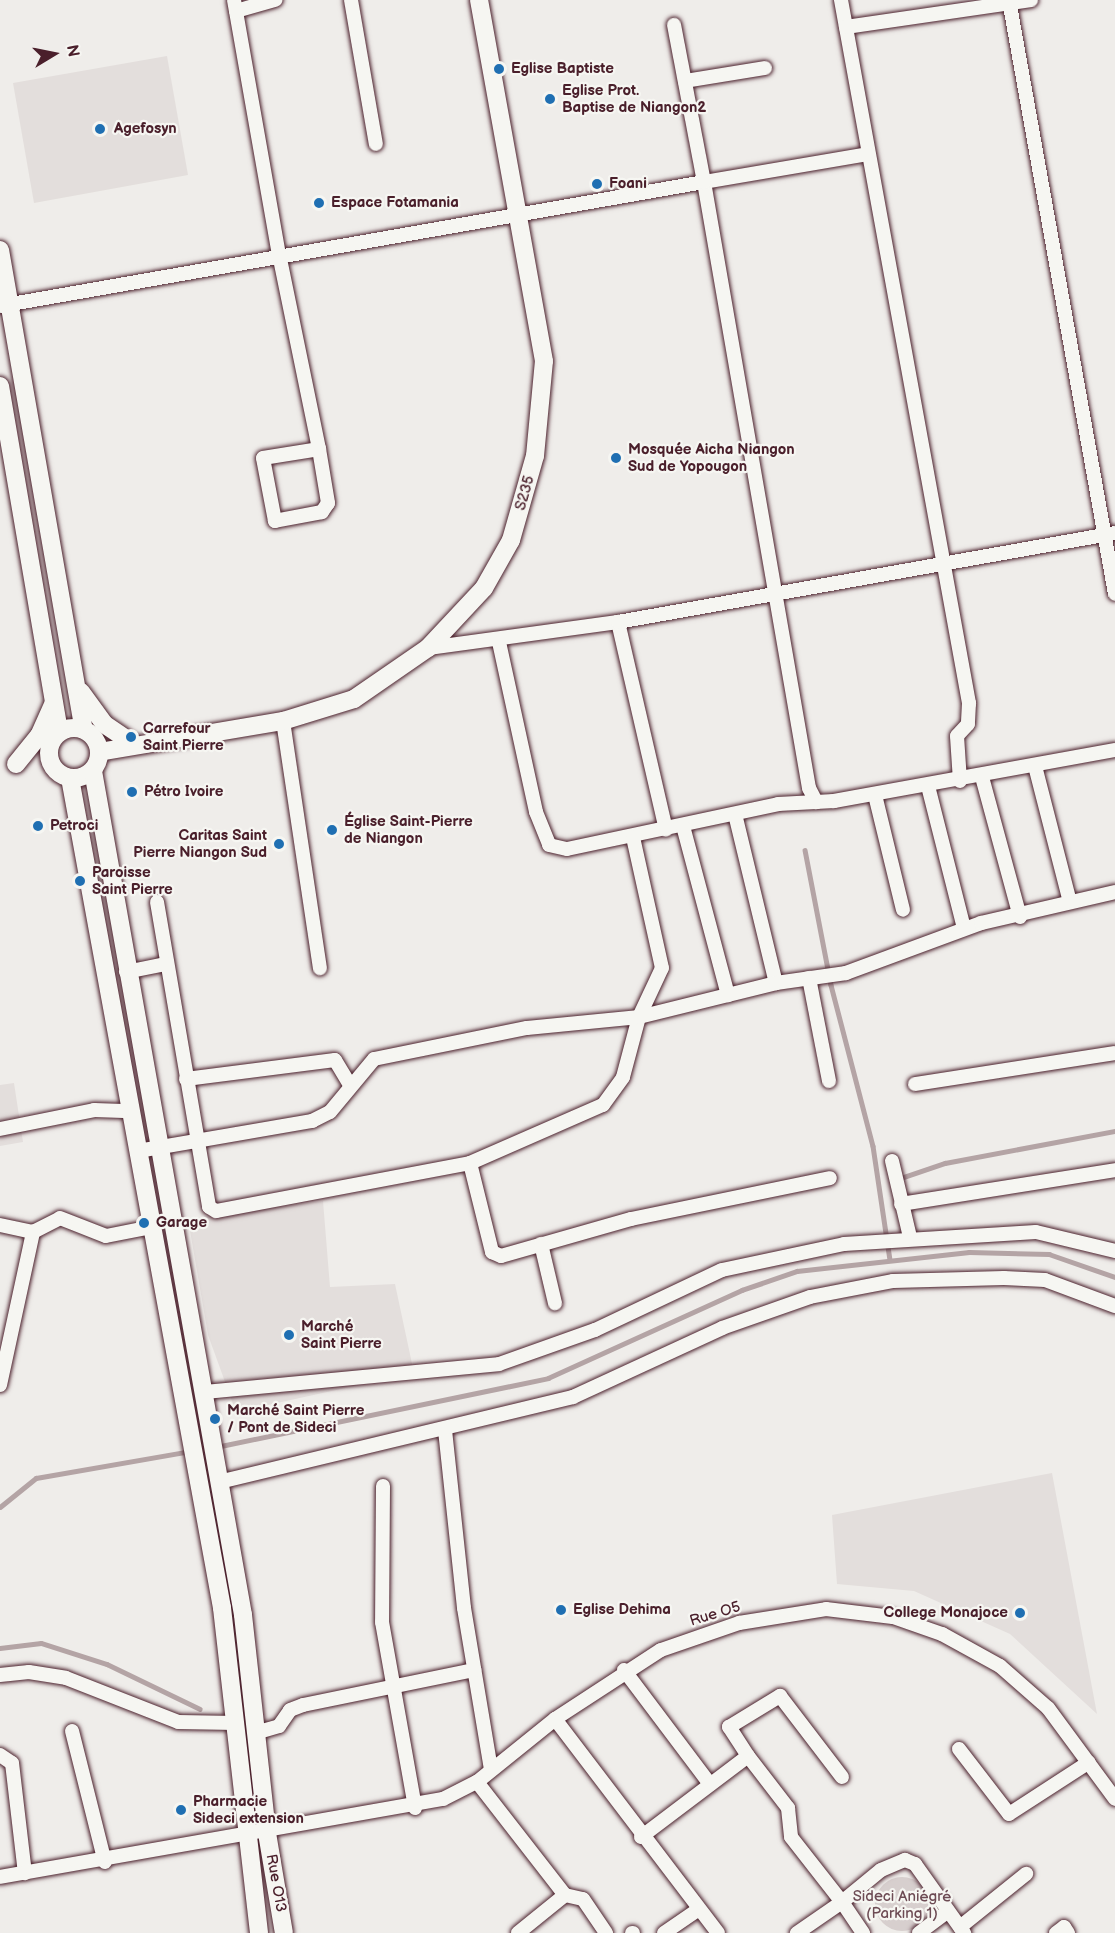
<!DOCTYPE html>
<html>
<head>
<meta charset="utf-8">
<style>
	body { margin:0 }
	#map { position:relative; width:1115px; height:1933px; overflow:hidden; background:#efedea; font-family:"Balsamiq Sans",sans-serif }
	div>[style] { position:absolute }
	.built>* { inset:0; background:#e3dedc }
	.green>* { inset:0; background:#d7cfce }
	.round { border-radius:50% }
	.stream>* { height:4.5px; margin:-2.25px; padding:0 2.25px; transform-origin:2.25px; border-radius:2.25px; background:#b4a4a5 }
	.roads { filter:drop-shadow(0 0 2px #4a1f2b) drop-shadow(0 0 2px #4a1f2b) }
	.street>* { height:14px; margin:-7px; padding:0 7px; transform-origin:7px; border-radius:7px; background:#f6f6f2 }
	.secondary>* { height:18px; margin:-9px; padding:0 9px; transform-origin:9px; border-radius:9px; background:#f6f6f2 }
	.secondary>.ring { margin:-9px; padding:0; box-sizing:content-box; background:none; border:18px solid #f6f6f2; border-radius:50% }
	.dots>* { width:16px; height:16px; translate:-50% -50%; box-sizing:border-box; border:3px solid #f6f6f2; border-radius:50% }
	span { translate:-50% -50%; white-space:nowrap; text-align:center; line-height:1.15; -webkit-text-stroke:4.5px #f6f6f2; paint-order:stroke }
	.poi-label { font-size:15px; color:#4a1f2b; font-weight:700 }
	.left { translate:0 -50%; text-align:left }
	.right { translate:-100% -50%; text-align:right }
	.street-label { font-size:15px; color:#4a1f2b }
	.park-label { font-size:15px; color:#6d4b54 }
	.north { position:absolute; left:24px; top:24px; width:60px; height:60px; -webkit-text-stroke:4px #f6f6f2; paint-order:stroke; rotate:80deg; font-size:16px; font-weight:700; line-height:24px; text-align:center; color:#4a1f2b }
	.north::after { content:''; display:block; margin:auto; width:21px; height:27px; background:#4a1f2b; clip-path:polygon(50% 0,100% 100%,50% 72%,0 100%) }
</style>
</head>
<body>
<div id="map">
	<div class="built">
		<div style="clip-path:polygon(167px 56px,188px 175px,34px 203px,13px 83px)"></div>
		<div style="clip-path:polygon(14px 1083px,23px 1142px,0 1146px,0 1085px)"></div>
		<div style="clip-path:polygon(323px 1201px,330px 1287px,395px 1284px,414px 1373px,236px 1412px,208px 1335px,188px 1219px)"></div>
		<div style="clip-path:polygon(1052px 1473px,1097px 1714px,1010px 1634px,914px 1591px,837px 1584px,832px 1515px)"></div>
	</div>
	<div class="green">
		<div class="round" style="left:875px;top:1877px;width:54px;height:54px"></div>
	</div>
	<div class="stream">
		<div style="left:805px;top:850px;width:137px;rotate:79.1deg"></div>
		<div style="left:831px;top:985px;width:166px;rotate:75.4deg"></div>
		<div style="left:873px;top:1146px;width:115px;rotate:81.5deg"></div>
		<div style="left:904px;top:1177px;width:43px;rotate:-18.9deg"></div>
		<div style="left:945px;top:1163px;width:173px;rotate:-10.7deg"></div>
		<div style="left:216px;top:1447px;width:339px;rotate:-11.7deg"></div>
		<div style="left:548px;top:1378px;width:213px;rotate:-24.4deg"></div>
		<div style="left:742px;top:1290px;width:58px;rotate:-19.1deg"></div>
		<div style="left:797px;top:1271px;width:173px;rotate:-6.3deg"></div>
		<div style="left:969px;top:1252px;width:80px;rotate:1.4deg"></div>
		<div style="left:1049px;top:1254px;width:70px;rotate:19.2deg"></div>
		<div style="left:0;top:1507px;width:46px;rotate:-38.9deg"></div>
		<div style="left:36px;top:1478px;width:156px;rotate:-9.9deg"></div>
		<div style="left:0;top:1648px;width:41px;rotate:-7deg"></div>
		<div style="left:41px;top:1643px;width:69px;rotate:17.7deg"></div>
		<div style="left:107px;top:1664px;width:103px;rotate:25.8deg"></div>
	</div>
	<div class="roads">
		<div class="street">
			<div style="left:234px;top:0;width:258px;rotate:80deg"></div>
			<div style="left:279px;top:254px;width:199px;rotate:78.4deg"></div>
			<div style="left:319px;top:449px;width:55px;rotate:80.5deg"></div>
			<div style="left:328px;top:503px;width:11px;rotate:124deg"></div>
			<div style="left:322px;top:512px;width:48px;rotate:169.2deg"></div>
			<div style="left:275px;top:521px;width:64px;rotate:-100.8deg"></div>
			<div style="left:263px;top:458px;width:57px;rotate:-9.1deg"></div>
			<div style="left:351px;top:0;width:146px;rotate:80.2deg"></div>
			<div style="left:841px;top:0;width:715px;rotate:79.68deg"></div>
			<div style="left:969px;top:703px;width:21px;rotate:93deg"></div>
			<div style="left:968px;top:724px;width:16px;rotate:133deg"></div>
			<div style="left:957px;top:736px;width:45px;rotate:86.2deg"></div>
			<div style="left:1009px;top:0;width:603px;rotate:79.88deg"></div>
			<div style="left:236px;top:11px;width:41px;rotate:-15.8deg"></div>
			<div style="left:846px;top:27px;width:187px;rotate:-8.3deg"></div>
			<div style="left:685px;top:81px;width:81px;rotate:-9.2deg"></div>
			<div style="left:868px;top:154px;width:166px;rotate:170.3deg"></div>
			<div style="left:704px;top:182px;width:615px;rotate:80.17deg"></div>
			<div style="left:809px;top:788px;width:16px;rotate:63deg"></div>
			<div style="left:816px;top:802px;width:18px;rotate:-3deg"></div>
			<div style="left:834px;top:801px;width:286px;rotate:-10.3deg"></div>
			<div style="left:0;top:306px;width:715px;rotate:-9.99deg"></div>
			<div style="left:704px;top:182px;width:160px;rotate:-100.8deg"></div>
			<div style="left:618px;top:622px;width:213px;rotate:77deg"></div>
			<div style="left:499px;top:642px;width:174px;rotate:77.7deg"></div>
			<div style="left:536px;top:812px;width:35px;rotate:68deg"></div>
			<div style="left:549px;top:845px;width:18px;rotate:13deg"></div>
			<div style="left:567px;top:849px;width:216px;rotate:-12deg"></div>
			<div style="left:778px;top:804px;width:38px;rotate:-3deg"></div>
			<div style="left:428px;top:648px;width:192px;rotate:-7.8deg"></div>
			<div style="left:618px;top:622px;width:505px;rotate:-10.15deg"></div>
			<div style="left:283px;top:721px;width:250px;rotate:81.5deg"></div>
			<div style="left:1035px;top:766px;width:140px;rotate:75.6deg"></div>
			<div style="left:982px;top:777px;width:145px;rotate:74.8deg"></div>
			<div style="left:928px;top:786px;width:146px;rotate:75.8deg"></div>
			<div style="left:875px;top:795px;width:118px;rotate:76.3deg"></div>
			<div style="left:735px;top:814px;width:174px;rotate:76.4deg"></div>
			<div style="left:683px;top:826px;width:175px;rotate:75.1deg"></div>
			<div style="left:157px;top:902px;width:309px;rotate:80.3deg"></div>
			<div style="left:209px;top:1207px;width:8px;rotate:30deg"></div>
			<div style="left:216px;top:1211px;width:258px;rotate:-10.7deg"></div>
			<div style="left:470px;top:1163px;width:145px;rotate:-23.6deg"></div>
			<div style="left:603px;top:1105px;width:34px;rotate:-54deg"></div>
			<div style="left:623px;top:1077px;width:62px;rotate:-75.1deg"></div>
			<div style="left:639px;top:1017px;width:54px;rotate:-64.9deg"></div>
			<div style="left:662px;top:968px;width:134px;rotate:-102.5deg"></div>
			<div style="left:126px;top:972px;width:41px;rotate:-11.3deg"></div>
			<div style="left:809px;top:978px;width:105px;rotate:79deg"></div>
			<div style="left:186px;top:1079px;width:150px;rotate:-7.3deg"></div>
			<div style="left:335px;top:1060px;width:29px;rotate:59deg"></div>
			<div style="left:915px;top:1084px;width:202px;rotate:-8.8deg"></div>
			<div style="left:0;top:1129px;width:96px;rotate:-11.4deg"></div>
			<div style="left:94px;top:1110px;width:37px;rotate:2deg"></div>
			<div style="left:138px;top:1151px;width:177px;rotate:-9.8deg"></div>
			<div style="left:312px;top:1121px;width:20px;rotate:-27deg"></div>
			<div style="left:330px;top:1112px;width:69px;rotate:-50.3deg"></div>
			<div style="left:374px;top:1059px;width:156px;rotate:-11.5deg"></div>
			<div style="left:527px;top:1028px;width:113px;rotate:-5.6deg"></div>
			<div style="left:639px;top:1017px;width:141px;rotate:-13.9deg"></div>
			<div style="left:776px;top:983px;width:71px;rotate:-8.1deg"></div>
			<div style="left:846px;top:973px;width:144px;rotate:-20.3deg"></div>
			<div style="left:981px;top:923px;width:138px;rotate:-13deg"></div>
			<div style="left:892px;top:1161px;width:78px;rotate:76.7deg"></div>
			<div style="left:470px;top:1163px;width:92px;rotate:76.1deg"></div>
			<div style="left:492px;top:1252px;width:10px;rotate:24deg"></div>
			<div style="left:501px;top:1256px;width:135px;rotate:-15.9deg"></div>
			<div style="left:631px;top:1219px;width:203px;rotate:-11.6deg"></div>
			<div style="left:901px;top:1204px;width:217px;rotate:-9deg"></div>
			<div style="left:0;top:1225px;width:34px;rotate:12deg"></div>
			<div style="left:541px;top:1244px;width:61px;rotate:76.7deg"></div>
			<div style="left:0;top:1385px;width:157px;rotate:-77.8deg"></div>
			<div style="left:33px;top:1232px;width:30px;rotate:-27deg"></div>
			<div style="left:60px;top:1218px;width:49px;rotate:21.4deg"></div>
			<div style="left:106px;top:1236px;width:47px;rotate:-11.1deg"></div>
			<div style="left:204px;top:1392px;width:296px;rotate:-5.4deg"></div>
			<div style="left:499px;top:1364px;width:102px;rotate:-19.5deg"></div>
			<div style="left:595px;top:1330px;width:140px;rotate:-25.3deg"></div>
			<div style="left:722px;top:1270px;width:125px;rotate:-12deg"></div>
			<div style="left:844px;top:1244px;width:192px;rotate:-3.6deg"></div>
			<div style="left:1036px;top:1232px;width:81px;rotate:13.5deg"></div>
			<div style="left:445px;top:1430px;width:179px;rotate:83.9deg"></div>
			<div style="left:464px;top:1608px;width:164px;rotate:80.5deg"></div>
			<div style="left:219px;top:1482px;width:364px;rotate:-13.5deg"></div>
			<div style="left:573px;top:1397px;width:164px;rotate:-24.8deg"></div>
			<div style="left:722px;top:1328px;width:93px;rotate:-19.4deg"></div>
			<div style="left:810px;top:1297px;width:85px;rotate:-10.9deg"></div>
			<div style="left:893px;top:1281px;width:111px;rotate:-1.5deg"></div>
			<div style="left:1004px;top:1278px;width:41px;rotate:2.8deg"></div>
			<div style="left:1045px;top:1280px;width:75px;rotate:20.4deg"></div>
			<div style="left:383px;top:1486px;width:136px;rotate:90.4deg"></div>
			<div style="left:382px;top:1622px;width:189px;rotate:79.9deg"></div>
			<div style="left:624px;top:1670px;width:143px;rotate:53deg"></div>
			<div style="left:0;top:1675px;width:29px;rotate:-6deg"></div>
			<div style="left:29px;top:1672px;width:37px;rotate:9deg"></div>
			<div style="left:66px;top:1678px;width:120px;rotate:21.4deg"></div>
			<div style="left:178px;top:1722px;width:58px;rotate:1deg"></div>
			<div style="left:555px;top:1719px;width:269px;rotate:52.7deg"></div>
			<div style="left:72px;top:1731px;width:135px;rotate:75.9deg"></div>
			<div style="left:255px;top:1733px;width:25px;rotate:-16deg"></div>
			<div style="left:279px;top:1726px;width:19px;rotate:-55deg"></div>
			<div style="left:290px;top:1710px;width:14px;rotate:-21deg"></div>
			<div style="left:303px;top:1705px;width:175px;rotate:-11.6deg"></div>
			<div style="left:959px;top:1749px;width:82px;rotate:52.4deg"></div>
			<div style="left:1009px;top:1814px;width:95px;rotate:-33deg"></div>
			<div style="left:0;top:1755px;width:14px;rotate:34deg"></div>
			<div style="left:12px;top:1763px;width:111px;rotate:83.3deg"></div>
			<div style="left:748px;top:1756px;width:66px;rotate:52.4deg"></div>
			<div style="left:788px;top:1808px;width:29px;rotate:84deg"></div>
			<div style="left:791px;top:1837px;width:83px;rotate:51.9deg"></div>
			<div style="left:842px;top:1902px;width:55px;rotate:145.4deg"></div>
			<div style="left:477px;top:1782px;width:143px;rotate:52.1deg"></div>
			<div style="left:565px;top:1895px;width:18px;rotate:13deg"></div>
			<div style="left:583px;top:1899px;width:41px;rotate:55.9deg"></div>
			<div style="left:641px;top:1837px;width:134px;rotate:-37.1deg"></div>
			<div style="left:748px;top:1756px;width:35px;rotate:-123deg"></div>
			<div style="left:729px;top:1727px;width:60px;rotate:-31.3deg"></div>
			<div style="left:780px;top:1696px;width:102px;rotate:52.6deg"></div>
			<div style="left:0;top:1877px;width:450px;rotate:-10deg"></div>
			<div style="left:443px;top:1799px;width:38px;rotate:-27deg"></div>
			<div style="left:477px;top:1782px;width:100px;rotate:-38.9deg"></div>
			<div style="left:555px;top:1719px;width:126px;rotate:-33.1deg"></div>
			<div style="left:661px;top:1650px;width:83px;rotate:-19.1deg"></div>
			<div style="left:739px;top:1623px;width:88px;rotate:-9.1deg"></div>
			<div style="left:826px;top:1609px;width:67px;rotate:6.8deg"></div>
			<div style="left:893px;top:1617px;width:52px;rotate:19.1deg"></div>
			<div style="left:942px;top:1634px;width:66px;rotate:28.9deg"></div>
			<div style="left:1000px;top:1666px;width:64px;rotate:41.2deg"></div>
			<div style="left:1048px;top:1708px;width:113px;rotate:53.6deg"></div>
			<div style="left:960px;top:1927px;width:85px;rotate:-38.8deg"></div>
			<div style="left:518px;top:1933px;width:60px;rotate:-39deg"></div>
			<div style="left:632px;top:1933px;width:1px"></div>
			<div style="left:664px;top:1933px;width:42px;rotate:-34.4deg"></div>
			<div style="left:863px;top:1933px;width:37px;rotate:-124deg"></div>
			<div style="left:842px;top:1902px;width:50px;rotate:-39.4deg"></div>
			<div style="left:881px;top:1870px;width:26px;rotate:-23deg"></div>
			<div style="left:905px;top:1860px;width:11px;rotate:22deg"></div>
			<div style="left:915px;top:1864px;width:85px;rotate:54.6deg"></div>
			<div style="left:919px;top:1933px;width:36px;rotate:-37deg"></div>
			<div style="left:1056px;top:1933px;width:10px;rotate:-37deg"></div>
			<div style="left:1064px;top:1927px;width:7px;rotate:56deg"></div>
		</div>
		<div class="secondary">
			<div style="left:0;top:250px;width:486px;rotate:80.1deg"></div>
			<div style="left:0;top:386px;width:351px;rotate:80.3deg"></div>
			<div style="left:81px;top:692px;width:39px;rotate:54deg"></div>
			<div style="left:104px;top:724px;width:36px;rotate:34deg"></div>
			<div class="ring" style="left:49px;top:728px;width:32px;height:32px"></div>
			<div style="left:99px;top:752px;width:187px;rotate:-9.6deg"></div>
			<div style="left:283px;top:721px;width:74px;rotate:-17.2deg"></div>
			<div style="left:354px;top:699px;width:90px;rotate:-34.6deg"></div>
			<div style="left:428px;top:648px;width:82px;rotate:-47deg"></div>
			<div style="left:484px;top:588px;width:55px;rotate:-60.6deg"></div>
			<div style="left:511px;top:540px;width:87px;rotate:-74.1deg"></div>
			<div style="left:535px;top:456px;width:95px;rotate:-84.6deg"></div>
			<div style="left:544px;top:361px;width:367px;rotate:-100.2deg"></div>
			<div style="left:16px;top:764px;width:36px;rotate:-51deg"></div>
			<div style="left:39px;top:736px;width:36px;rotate:-66deg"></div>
			<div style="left:93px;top:771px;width:857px;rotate:79.92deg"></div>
			<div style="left:243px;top:1615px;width:219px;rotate:83.7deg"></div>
			<div style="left:267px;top:1833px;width:101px;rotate:80.4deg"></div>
			<div style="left:70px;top:778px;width:844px;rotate:79.62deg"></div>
			<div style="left:222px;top:1608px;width:327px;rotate:83.5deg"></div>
		</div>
	</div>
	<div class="dots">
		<div style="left:499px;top:69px;background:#1f6fb2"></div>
		<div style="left:550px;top:99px;background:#1f6fb2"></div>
		<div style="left:100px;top:129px;background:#1f6fb2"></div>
		<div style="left:597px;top:184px;background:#1f6fb2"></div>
		<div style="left:319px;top:203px;background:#1f6fb2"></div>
		<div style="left:616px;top:458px;background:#1f6fb2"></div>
		<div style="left:131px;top:737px;background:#1f6fb2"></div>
		<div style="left:132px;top:792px;background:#1f6fb2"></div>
		<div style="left:38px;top:826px;background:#1f6fb2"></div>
		<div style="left:332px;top:830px;background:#1f6fb2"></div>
		<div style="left:279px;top:844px;background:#1f6fb2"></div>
		<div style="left:80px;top:881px;background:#1f6fb2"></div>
		<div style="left:144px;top:1223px;background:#1f6fb2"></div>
		<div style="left:289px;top:1335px;background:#1f6fb2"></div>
		<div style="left:215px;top:1419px;background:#1f6fb2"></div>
		<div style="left:561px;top:1610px;background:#1f6fb2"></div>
		<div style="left:1020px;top:1613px;background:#1f6fb2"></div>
		<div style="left:181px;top:1810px;background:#1f6fb2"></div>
	</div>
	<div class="poi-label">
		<span class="left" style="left:511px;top:69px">Eglise Baptiste</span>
		<span class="left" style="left:562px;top:99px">Eglise Prot.<br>Baptise de Niangon2</span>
		<span class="left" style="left:114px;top:129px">Agefosyn</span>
		<span class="left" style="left:609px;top:184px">Foani</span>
		<span class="left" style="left:331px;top:203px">Espace Fotamania</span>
		<span class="left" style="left:628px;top:458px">Mosquée Aicha Niangon<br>Sud de Yopougon</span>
		<span class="left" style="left:143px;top:737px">Carrefour<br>Saint Pierre</span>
		<span class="left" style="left:144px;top:792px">Pétro Ivoire</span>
		<span class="left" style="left:344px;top:830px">Église Saint-Pierre<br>de Niangon</span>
		<span class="left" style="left:50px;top:826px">Petroci</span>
		<span class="right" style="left:267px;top:844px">Caritas Saint<br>Pierre Niangon Sud</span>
		<span class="left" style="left:92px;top:881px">Paroisse<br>Saint Pierre</span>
		<span class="left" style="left:156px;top:1223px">Garage</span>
		<span class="left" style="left:301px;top:1335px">Marché<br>Saint Pierre</span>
		<span class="left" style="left:227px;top:1419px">Marché Saint Pierre<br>/ Pont de Sideci</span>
		<span class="left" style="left:573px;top:1610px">Eglise Dehima</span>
		<span class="right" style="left:1008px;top:1613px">College Monajoce</span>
		<span class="left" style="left:193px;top:1810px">Pharmacie<br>Sideci extension</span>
	</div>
	<div class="street-label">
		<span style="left:525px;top:493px;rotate:-74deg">S235</span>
		<span style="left:715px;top:1614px;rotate:-17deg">Rue O5</span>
		<span style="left:276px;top:1883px;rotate:80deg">Rue O13</span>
	</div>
	<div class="park-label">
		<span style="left:902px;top:1905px">Sideci Aniégré<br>(Parking 1)</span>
	</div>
	<div class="north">N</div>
</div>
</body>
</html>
